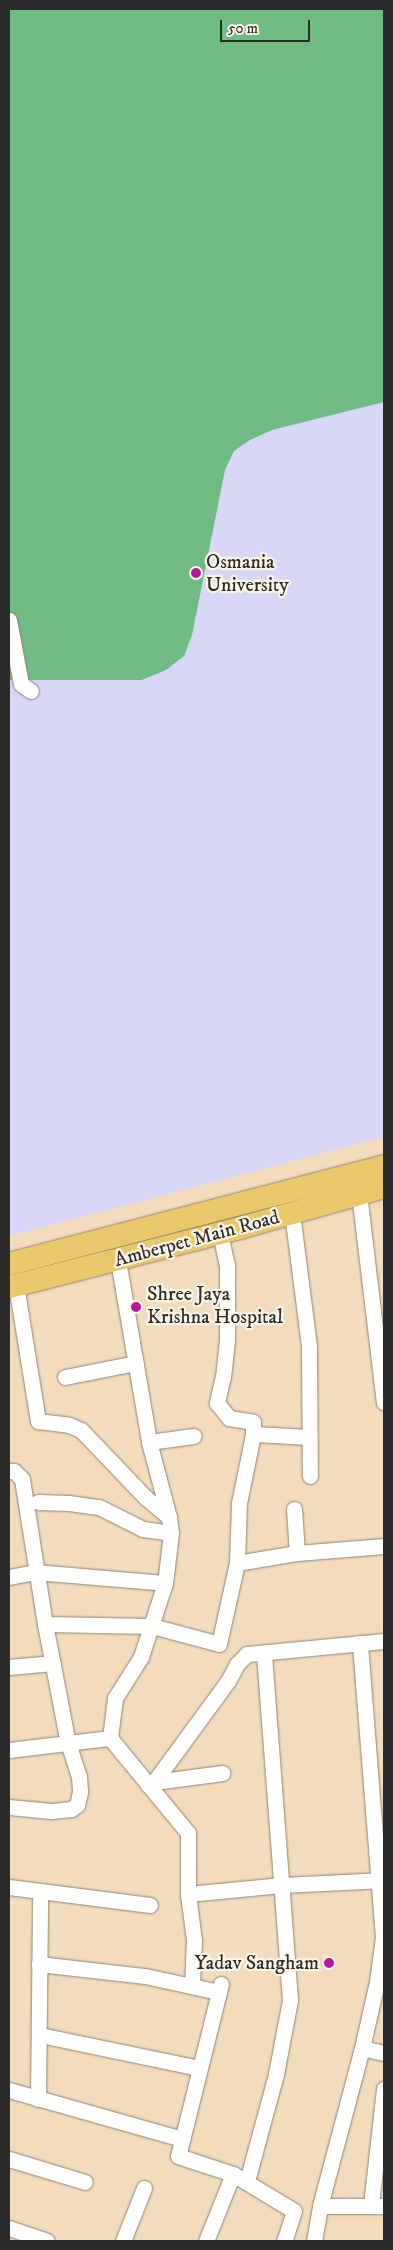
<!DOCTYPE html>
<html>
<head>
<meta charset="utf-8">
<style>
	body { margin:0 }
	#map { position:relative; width:393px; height:2250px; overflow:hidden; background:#f3dcbd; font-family:"IM FELL DW Pica",serif }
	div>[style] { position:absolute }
	.built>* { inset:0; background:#d8d7f8 }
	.forest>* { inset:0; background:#70bb83 }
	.roads { filter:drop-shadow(0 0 1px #8f8474) drop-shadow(0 0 1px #8f8474) }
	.minor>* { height:15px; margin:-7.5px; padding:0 7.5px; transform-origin:7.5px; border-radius:7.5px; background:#fff }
	.highway>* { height:22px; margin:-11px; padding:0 11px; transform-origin:11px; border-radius:11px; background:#eac769 }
	.dots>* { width:14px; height:14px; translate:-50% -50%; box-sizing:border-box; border:2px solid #fcf5e5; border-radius:50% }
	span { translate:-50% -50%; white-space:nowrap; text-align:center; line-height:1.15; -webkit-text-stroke:4.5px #fcf5e5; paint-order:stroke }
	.poi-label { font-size:20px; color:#2b2b2b }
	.left { translate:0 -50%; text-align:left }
	.right { translate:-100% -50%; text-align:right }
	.street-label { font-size:20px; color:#2b2b2b }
	.frame { position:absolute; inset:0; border:10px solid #2b2b2b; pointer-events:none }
	.scale { position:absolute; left:220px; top:20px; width:90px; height:22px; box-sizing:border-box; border:2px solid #2b2b2b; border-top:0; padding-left:6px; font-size:15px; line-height:18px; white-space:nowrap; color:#2b2b2b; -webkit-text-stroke:4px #fcf5e5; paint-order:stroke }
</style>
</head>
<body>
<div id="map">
	<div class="built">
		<div style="clip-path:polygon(9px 9px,384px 9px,384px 1137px,9px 1236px)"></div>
	</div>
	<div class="forest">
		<div style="clip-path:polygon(9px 9px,384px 9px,384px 402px,272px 430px,250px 440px,234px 451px,225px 470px,192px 635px,184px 656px,166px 670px,142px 680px,9px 680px)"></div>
	</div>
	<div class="roads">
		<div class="minor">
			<div style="left:9px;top:620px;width:65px;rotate:79.4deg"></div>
			<div style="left:21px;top:684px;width:12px;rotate:35deg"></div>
			<div style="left:358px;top:1185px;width:219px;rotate:83.2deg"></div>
			<div style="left:292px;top:1213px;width:134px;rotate:82.7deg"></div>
			<div style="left:309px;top:1346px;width:130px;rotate:89.6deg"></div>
			<div style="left:220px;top:1233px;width:33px;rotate:78deg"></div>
			<div style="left:227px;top:1265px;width:75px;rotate:90deg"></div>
			<div style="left:227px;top:1340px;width:36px;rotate:96deg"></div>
			<div style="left:223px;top:1376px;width:28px;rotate:103deg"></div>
			<div style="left:217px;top:1403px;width:19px;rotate:51deg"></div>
			<div style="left:229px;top:1418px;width:24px;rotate:9deg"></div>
			<div style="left:253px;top:1422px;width:12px;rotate:90deg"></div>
			<div style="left:118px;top:1260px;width:185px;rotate:80.3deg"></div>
			<div style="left:149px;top:1442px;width:78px;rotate:75.1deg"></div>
			<div style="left:169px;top:1517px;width:16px;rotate:83deg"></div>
			<div style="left:171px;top:1533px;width:50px;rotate:96.8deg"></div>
			<div style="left:165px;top:1583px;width:78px;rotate:108deg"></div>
			<div style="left:141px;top:1657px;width:49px;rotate:122.4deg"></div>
			<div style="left:115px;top:1698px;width:40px;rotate:97.1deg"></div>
			<div style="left:110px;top:1738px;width:123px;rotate:50.6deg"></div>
			<div style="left:188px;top:1833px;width:61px;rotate:90deg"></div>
			<div style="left:188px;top:1894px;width:46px;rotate:82.6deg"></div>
			<div style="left:194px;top:1940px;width:46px;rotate:92.5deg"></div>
			<div style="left:16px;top:1285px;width:138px;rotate:80.8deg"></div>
			<div style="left:38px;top:1421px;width:31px;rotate:7deg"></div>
			<div style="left:69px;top:1425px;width:13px;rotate:23deg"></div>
			<div style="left:81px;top:1430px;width:93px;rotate:46.3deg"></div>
			<div style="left:145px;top:1497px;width:31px;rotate:40deg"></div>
			<div style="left:65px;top:1377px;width:72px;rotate:-11.2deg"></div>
			<div style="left:149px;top:1442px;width:45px;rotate:-7.6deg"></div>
			<div style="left:9px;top:1471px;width:5px"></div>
			<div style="left:14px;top:1471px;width:11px;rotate:45deg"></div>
			<div style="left:22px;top:1479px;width:147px;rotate:81deg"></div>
			<div style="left:45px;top:1624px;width:121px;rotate:79.1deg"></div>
			<div style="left:68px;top:1743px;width:35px;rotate:72deg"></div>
			<div style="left:79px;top:1776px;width:16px;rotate:86deg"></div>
			<div style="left:80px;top:1792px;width:13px;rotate:103deg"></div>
			<div style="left:77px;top:1805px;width:7px;rotate:146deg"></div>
			<div style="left:71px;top:1809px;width:20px;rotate:174deg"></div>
			<div style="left:51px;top:1811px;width:42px;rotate:-174.6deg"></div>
			<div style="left:38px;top:1502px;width:31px;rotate:2deg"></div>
			<div style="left:69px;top:1503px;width:30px;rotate:8deg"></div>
			<div style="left:99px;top:1507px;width:49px;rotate:26.6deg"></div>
			<div style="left:143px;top:1529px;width:28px;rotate:8deg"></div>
			<div style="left:294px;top:1509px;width:44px;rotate:86.1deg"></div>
			<div style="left:237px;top:1563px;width:61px;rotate:-9.5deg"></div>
			<div style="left:297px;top:1553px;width:87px;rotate:-4.6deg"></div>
			<div style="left:9px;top:1577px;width:26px;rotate:-11deg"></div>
			<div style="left:35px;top:1572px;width:130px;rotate:4.8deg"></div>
			<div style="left:45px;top:1624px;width:107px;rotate:1.1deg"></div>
			<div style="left:152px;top:1626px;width:69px;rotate:15deg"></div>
			<div style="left:219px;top:1644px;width:83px;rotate:-77.5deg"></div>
			<div style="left:237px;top:1563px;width:60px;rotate:-88.1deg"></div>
			<div style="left:239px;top:1503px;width:70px;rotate:-78.5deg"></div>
			<div style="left:253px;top:1434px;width:56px;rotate:3.1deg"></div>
			<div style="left:9px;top:1667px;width:44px;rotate:-5.2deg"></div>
			<div style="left:9px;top:1750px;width:102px;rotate:-6.8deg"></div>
			<div style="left:154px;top:1782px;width:69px;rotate:-7.5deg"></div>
			<div style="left:148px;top:1785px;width:7px;rotate:-27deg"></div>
			<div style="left:154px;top:1782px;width:125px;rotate:-53.8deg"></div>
			<div style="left:228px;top:1681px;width:19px;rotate:-62deg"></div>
			<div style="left:237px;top:1664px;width:14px;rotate:-45deg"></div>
			<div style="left:247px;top:1654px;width:138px;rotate:-5.4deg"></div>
			<div style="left:9px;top:1887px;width:142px;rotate:7.3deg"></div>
			<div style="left:188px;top:1894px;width:94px;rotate:-5.5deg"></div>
			<div style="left:282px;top:1885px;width:102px;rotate:-2.8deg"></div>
			<div style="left:39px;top:1964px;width:107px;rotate:6.5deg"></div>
			<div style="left:145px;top:1976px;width:76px;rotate:12.2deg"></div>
			<div style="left:221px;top:1984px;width:177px;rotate:104deg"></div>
			<div style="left:178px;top:2156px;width:58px;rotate:18.1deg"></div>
			<div style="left:233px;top:2174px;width:71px;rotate:31.2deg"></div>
			<div style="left:294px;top:2211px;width:32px;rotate:108deg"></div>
			<div style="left:40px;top:2035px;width:163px;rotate:11.7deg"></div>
			<div style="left:362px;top:2048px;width:23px;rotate:13deg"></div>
			<div style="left:9px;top:2090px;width:180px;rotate:15.8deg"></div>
			<div style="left:38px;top:2099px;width:208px;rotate:-89.4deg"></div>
			<div style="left:9px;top:2159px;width:79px;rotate:16.8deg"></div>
			<div style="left:247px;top:2181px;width:111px;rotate:-74.8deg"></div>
			<div style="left:276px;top:2074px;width:75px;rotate:-79.3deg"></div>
			<div style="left:290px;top:2000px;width:348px;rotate:-94.3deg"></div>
			<div style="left:371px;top:2205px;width:117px;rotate:-83.6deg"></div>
			<div style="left:320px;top:2206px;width:64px"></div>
			<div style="left:9px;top:2228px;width:40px;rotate:18.9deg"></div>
			<div style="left:123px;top:2241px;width:57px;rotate:-68.4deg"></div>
			<div style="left:206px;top:2241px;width:72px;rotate:-68.1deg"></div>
			<div style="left:314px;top:2241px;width:36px;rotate:-80deg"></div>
			<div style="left:320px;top:2206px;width:163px;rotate:-75.1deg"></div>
			<div style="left:362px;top:2048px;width:68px;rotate:-77.2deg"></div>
			<div style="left:377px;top:1982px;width:45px;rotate:-82.4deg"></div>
			<div style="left:383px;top:1937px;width:295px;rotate:-94.5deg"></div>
		</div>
		<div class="highway">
			<div style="left:9px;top:1264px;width:388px;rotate:-14.6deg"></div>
			<div style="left:9px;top:1287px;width:238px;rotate:-14.3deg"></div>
			<div style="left:240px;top:1228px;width:150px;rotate:-15.9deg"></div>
		</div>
	</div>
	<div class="dots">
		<div style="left:196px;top:573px;background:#b5179e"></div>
		<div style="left:136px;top:1307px;background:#b5179e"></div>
		<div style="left:329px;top:1963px;background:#b5179e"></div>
	</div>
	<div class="poi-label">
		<span class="left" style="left:206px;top:574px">Osmania<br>University</span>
		<span class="left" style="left:147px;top:1306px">Shree Jaya<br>Krishna Hospital</span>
		<span class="right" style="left:319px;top:1963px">Yadav Sangham</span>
	</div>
	<div class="street-label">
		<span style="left:197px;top:1239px;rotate:-15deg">Amberpet Main Road</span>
	</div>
	<div class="frame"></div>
	<div class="scale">50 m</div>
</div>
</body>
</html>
